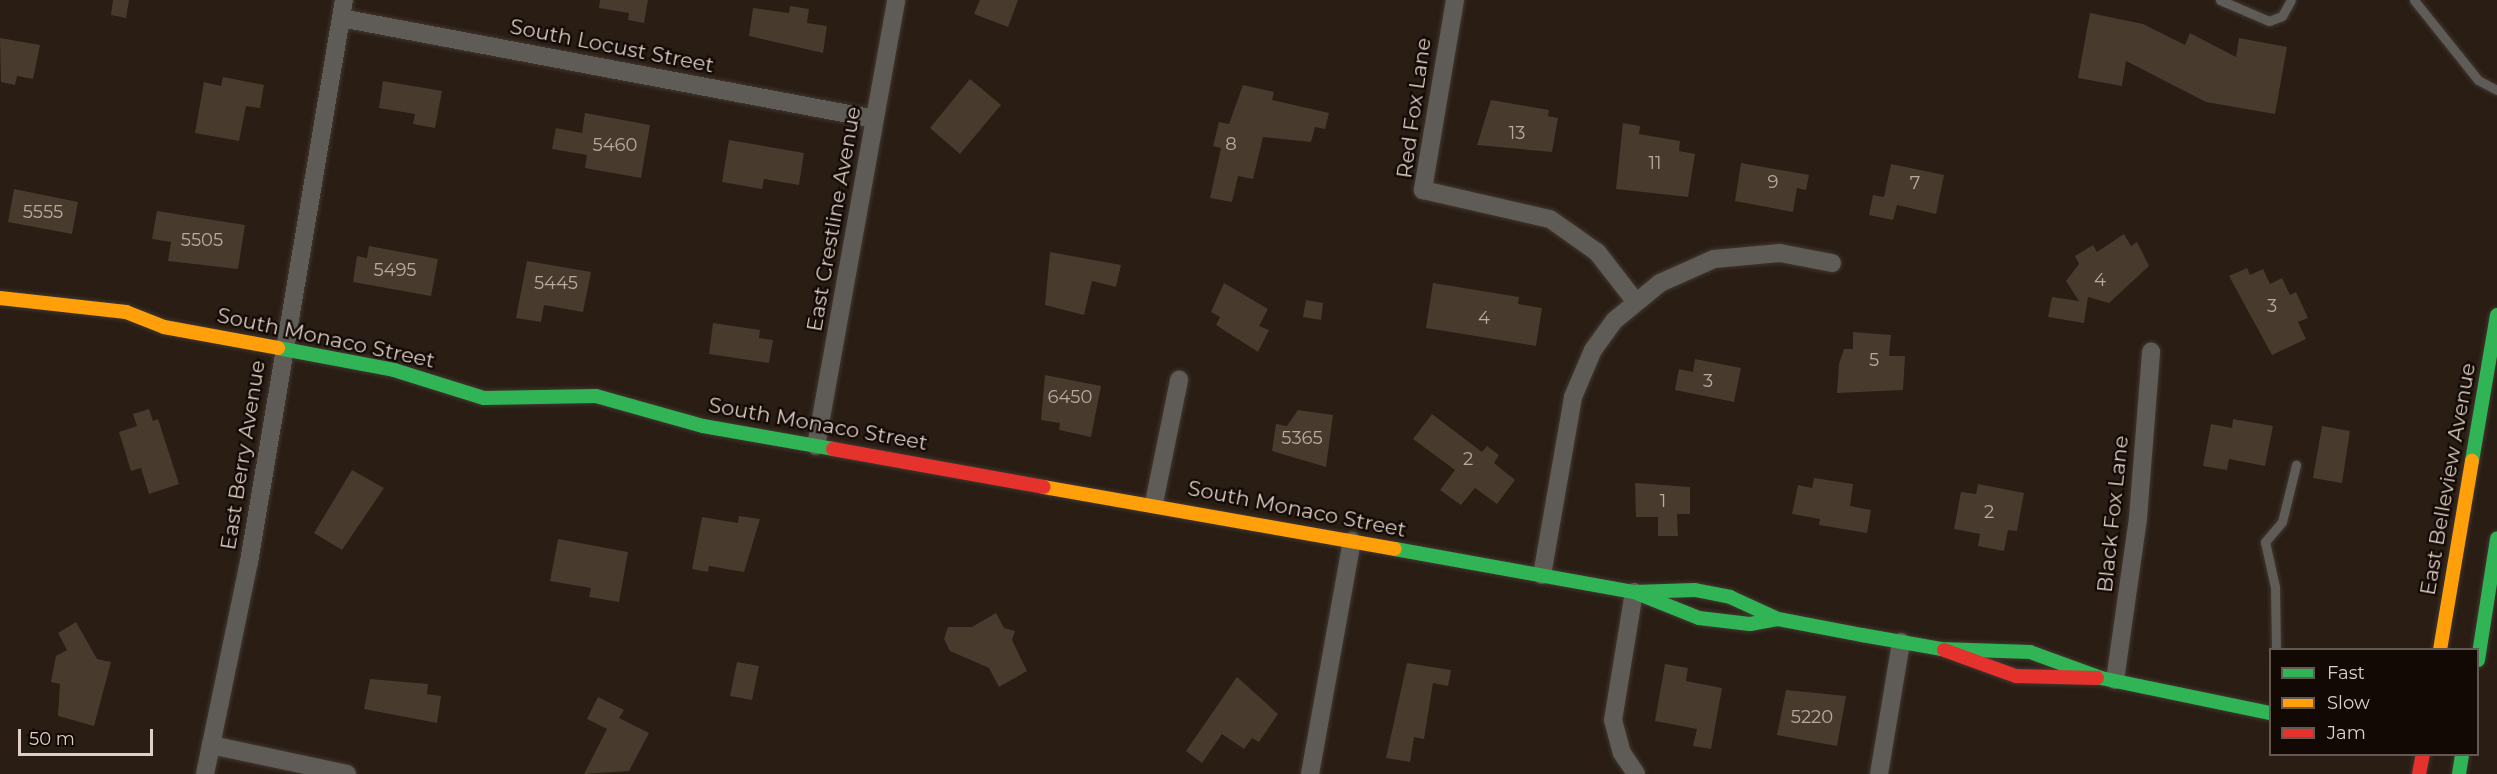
<!DOCTYPE html>
<html>
<head>
<meta charset="utf-8">
<style>
	body { margin:0 }
	#map { position:relative; width:2497px; height:774px; overflow:hidden; background:#291d14; font-family:Montserrat,sans-serif }
	div>[style] { position:absolute }
	.building>* { inset:0; background:#483a2d }
	.roads { filter:drop-shadow(0 0 2px #41372f) drop-shadow(0 0 2px #41372f) }
	.lane>* { height:9px; margin:-4.5px; padding:0 4.5px; transform-origin:4.5px; border-radius:4.5px; background:#5f5c57 }
	.street>* { height:18px; margin:-9px; padding:0 9px; transform-origin:9px; border-radius:9px; background:#5f5c57 }
	.fast>* { height:14px; margin:-7px; padding:0 7px; transform-origin:7px; border-radius:7px; background:#30b455 }
	.slow>* { height:14px; margin:-7px; padding:0 7px; transform-origin:7px; border-radius:7px; background:#ff9f0a }
	.jam>* { height:14px; margin:-7px; padding:0 7px; transform-origin:7px; border-radius:7px; background:#e5322d }
	span { translate:-50% -50%; white-space:nowrap; text-align:center; line-height:1.15; -webkit-text-stroke:4.5px #120904; paint-order:stroke }
	.number-label { font-size:18px; color:#b8aaa0 }
	.number-label span { -webkit-text-stroke-width:0 }
	.street-label { font-size:21px; color:#ded0c6 }
	.legend { position:absolute; left:2269px; top:648px; width:210px; height:108px; box-sizing:border-box; background:#120904; border:2px solid #645952; margin:0; padding:8px 10px; list-style:none; font-size:18px; color:#ded0c6 }
	.legend li { display:flex; align-items:center; gap:12px; height:30px }
	.legend b { width:30px; border:2px solid #645952 }
	.scale { position:absolute; left:18px; top:729px; width:135px; height:27px; box-sizing:border-box; border:3px solid #ded0c6; border-top:0; padding-left:8px; font-size:18px; line-height:21px; white-space:nowrap; color:#ded0c6; -webkit-text-stroke:4px #120904; paint-order:stroke }
</style>
</head>
<body>
<div id="map">
	<div class="building">
		<div style="clip-path:polygon(113px 0,129px 0,126px 18px,111px 15px)"></div>
		<div style="clip-path:polygon(600px 0,648px 0,644px 23px,628px 20px,629px 13px,599px 8px)"></div>
		<div style="clip-path:polygon(980px 0,1018px 0,1008px 27px,974px 14px)"></div>
		<div style="clip-path:polygon(790px 6px,809px 9px,807px 23px,827px 26px,823px 53px,749px 36px,753px 8px,789px 13px)"></div>
		<div style="clip-path:polygon(2090px 13px,2143px 24px,2185px 45px,2190px 33px,2236px 57px,2239px 38px,2287px 47px,2275px 114px,2206px 102px,2126px 61px,2122px 86px,2078px 78px)"></div>
		<div style="clip-path:polygon(0 38px,40px 45px,33px 79px,17px 76px,15px 85px,1px 82px)"></div>
		<div style="clip-path:polygon(223px 77px,264px 85px,260px 108px,246px 106px,239px 141px,195px 133px,204px 82px,221px 86px)"></div>
		<div style="clip-path:polygon(970px 79px,1001px 105px,960px 154px,930px 128px)"></div>
		<div style="clip-path:polygon(383px 81px,442px 91px,435px 128px,413px 124px,415px 114px,379px 108px)"></div>
		<div style="clip-path:polygon(1243px 85px,1274px 92px,1272px 100px,1329px 113px,1325px 129px,1315px 127px,1311px 142px,1263px 137px,1253px 179px,1238px 176px,1232px 202px,1210px 198px,1221px 148px,1213px 146px,1219px 122px,1229px 124px)"></div>
		<div style="clip-path:polygon(1491px 100px,1549px 110px,1548px 116px,1558px 118px,1552px 152px,1477px 145px)"></div>
		<div style="clip-path:polygon(585px 113px,650px 125px,641px 178px,585px 168px,587px 155px,552px 149px,556px 128px,582px 133px)"></div>
		<div style="clip-path:polygon(1623px 123px,1640px 126px,1639px 134px,1680px 141px,1679px 151px,1695px 154px,1688px 197px,1616px 189px)"></div>
		<div style="clip-path:polygon(729px 140px,804px 153px,799px 185px,764px 179px,762px 189px,722px 182px)"></div>
		<div style="clip-path:polygon(1741px 163px,1809px 175px,1806px 190px,1797px 188px,1793px 212px,1735px 201px)"></div>
		<div style="clip-path:polygon(1891px 164px,1944px 175px,1936px 214px,1897px 205px,1893px 220px,1869px 215px,1873px 195px,1884px 197px)"></div>
		<div style="clip-path:polygon(14px 189px,78px 202px,72px 234px,8px 222px)"></div>
		<div style="clip-path:polygon(157px 211px,245px 225px,238px 269px,168px 261px,171px 242px,152px 239px)"></div>
		<div style="clip-path:polygon(2124px 234px,2131px 246px,2137px 242px,2149px 266px,2109px 303px,2088px 297px,2084px 323px,2048px 317px,2052px 297px,2079px 301px,2066px 281px,2079px 264px,2075px 256px,2093px 245px,2097px 252px)"></div>
		<div style="clip-path:polygon(369px 246px,438px 259px,431px 296px,353px 282px,357px 256px,367px 258px)"></div>
		<div style="clip-path:polygon(1050px 252px,1121px 265px,1116px 287px,1092px 281px,1084px 315px,1045px 305px)"></div>
		<div style="clip-path:polygon(527px 261px,591px 272px,583px 312px,544px 305px,541px 322px,516px 318px)"></div>
		<div style="clip-path:polygon(2247px 268px,2250px 275px,2263px 269px,2270px 284px,2282px 278px,2290px 295px,2296px 292px,2308px 318px,2298px 322px,2306px 339px,2272px 355px,2229px 276px)"></div>
		<div style="clip-path:polygon(1224px 283px,1268px 309px,1259px 326px,1269px 330px,1258px 352px,1216px 325px,1220px 317px,1211px 312px)"></div>
		<div style="clip-path:polygon(1433px 283px,1519px 297px,1518px 304px,1542px 308px,1536px 346px,1426px 328px)"></div>
		<div style="clip-path:polygon(1306px 300px,1323px 303px,1321px 320px,1303px 317px)"></div>
		<div style="clip-path:polygon(713px 323px,760px 330px,759px 338px,773px 340px,769px 363px,709px 354px)"></div>
		<div style="clip-path:polygon(1853px 332px,1891px 335px,1889px 356px,1905px 356px,1903px 390px,1837px 393px,1839px 364px,1844px 349px,1853px 349px)"></div>
		<div style="clip-path:polygon(1695px 359px,1741px 368px,1734px 402px,1675px 390px,1679px 369px,1693px 372px)"></div>
		<div style="clip-path:polygon(1045px 375px,1101px 386px,1091px 437px,1059px 430px,1060px 423px,1041px 420px)"></div>
		<div style="clip-path:polygon(149px 409px,153px 421px,158px 419px,179px 484px,149px 494px,141px 468px,131px 471px,119px 432px,137px 426px,133px 414px)"></div>
		<div style="clip-path:polygon(1298px 410px,1333px 415px,1326px 467px,1272px 451px,1276px 424px,1287px 426px)"></div>
		<div style="clip-path:polygon(1432px 414px,1482px 452px,1487px 446px,1499px 455px,1494px 463px,1515px 480px,1497px 504px,1475px 488px,1461px 505px,1440px 490px,1455px 470px,1413px 439px)"></div>
		<div style="clip-path:polygon(2233px 419px,2273px 426px,2265px 466px,2229px 459px,2227px 470px,2203px 466px,2211px 424px,2232px 428px)"></div>
		<div style="clip-path:polygon(2322px 426px,2350px 431px,2342px 483px,2313px 478px)"></div>
		<div style="clip-path:polygon(352px 470px,384px 488px,342px 550px,314px 533px)"></div>
		<div style="clip-path:polygon(1814px 478px,1853px 484px,1850px 506px,1871px 510px,1867px 533px,1819px 525px,1820px 519px,1792px 514px,1798px 485px,1812px 488px)"></div>
		<div style="clip-path:polygon(1635px 483px,1690px 487px,1690px 514px,1677px 514px,1678px 536px,1658px 536px,1658px 517px,1636px 517px)"></div>
		<div style="clip-path:polygon(1978px 484px,2024px 493px,2017px 531px,2008px 530px,2004px 551px,1978px 546px,1980px 534px,1954px 529px,1961px 492px,1976px 494px)"></div>
		<div style="clip-path:polygon(739px 516px,760px 519px,744px 572px,709px 566px,708px 572px,692px 569px,702px 517px,738px 523px)"></div>
		<div style="clip-path:polygon(558px 539px,628px 552px,619px 602px,589px 597px,591px 588px,550px 581px)"></div>
		<div style="clip-path:polygon(996px 613px,1004px 628px,1015px 631px,1012px 640px,1027px 671px,999px 687px,989px 668px,950px 651px,944px 639px,948px 627px,972px 627px)"></div>
		<div style="clip-path:polygon(76px 622px,97px 659px,111px 662px,94px 726px,58px 716px,60px 684px,51px 682px,56px 656px,67px 650px,58px 633px)"></div>
		<div style="clip-path:polygon(737px 662px,759px 666px,752px 700px,730px 696px)"></div>
		<div style="clip-path:polygon(1407px 663px,1451px 670px,1448px 686px,1433px 683px,1424px 739px,1414px 737px,1410px 762px,1386px 758px)"></div>
		<div style="clip-path:polygon(1665px 664px,1688px 668px,1686px 681px,1722px 688px,1711px 749px,1693px 746px,1697px 729px,1655px 721px)"></div>
		<div style="clip-path:polygon(1237px 677px,1278px 714px,1259px 742px,1252px 738px,1244px 749px,1222px 734px,1202px 763px,1186px 751px)"></div>
		<div style="clip-path:polygon(370px 679px,428px 684px,427px 694px,441px 696px,437px 723px,364px 709px)"></div>
		<div style="clip-path:polygon(1786px 690px,1846px 696px,1837px 746px,1777px 735px)"></div>
		<div style="clip-path:polygon(598px 697px,624px 710px,619px 718px,649px 733px,629px 771px,584px 774px,607px 729px,587px 719px)"></div>
	</div>
	<div class="roads">
		<div class="lane">
			<div style="left:2220px;top:0;width:53px;rotate:23.2deg"></div>
			<div style="left:2269px;top:21px;width:14px;rotate:-21deg"></div>
			<div style="left:2282px;top:16px;width:18px;rotate:-61deg"></div>
			<div style="left:2414px;top:0;width:102px;rotate:51.3deg"></div>
			<div style="left:2478px;top:80px;width:21px;rotate:28deg"></div>
			<div style="left:2276px;top:650px;width:63px;rotate:-90.9deg"></div>
			<div style="left:2275px;top:587px;width:46px;rotate:-102.5deg"></div>
			<div style="left:2265px;top:542px;width:26px;rotate:-50deg"></div>
			<div style="left:2282px;top:522px;width:59px;rotate:-76.2deg"></div>
		</div>
		<div class="street">
			<div style="left:1455px;top:0;width:193px;rotate:99.6deg"></div>
			<div style="left:1423px;top:190px;width:130px;rotate:12.9deg"></div>
			<div style="left:1550px;top:219px;width:57px;rotate:35.1deg"></div>
			<div style="left:1597px;top:252px;width:62px;rotate:52.2deg"></div>
			<div style="left:341px;top:18px;width:543px;rotate:10.71deg"></div>
			<div style="left:816px;top:446px;width:453px;rotate:-79.8deg"></div>
			<div style="left:1154px;top:503px;width:126px;rotate:-78.5deg"></div>
			<div style="left:1542px;top:575px;width:181px;rotate:-80.1deg"></div>
			<div style="left:1573px;top:397px;width:51px;rotate:-66.9deg"></div>
			<div style="left:1593px;top:350px;width:37px;rotate:-54deg"></div>
			<div style="left:1615px;top:320px;width:58px;rotate:-39.4deg"></div>
			<div style="left:1660px;top:283px;width:59px;rotate:-24deg"></div>
			<div style="left:1714px;top:259px;width:66px;rotate:-5.2deg"></div>
			<div style="left:1780px;top:253px;width:53px;rotate:10.9deg"></div>
			<div style="left:1634px;top:592px;width:130px;rotate:99.3deg"></div>
			<div style="left:1613px;top:720px;width:34px;rotate:75deg"></div>
			<div style="left:1622px;top:753px;width:25px;rotate:56deg"></div>
			<div style="left:2115px;top:680px;width:164px;rotate:-81.9deg"></div>
			<div style="left:2138px;top:518px;width:167px;rotate:-85.5deg"></div>
			<div style="left:211px;top:745px;width:139px;rotate:12deg"></div>
			<div style="left:205px;top:774px;width:217px;rotate:-78.3deg"></div>
			<div style="left:249px;top:562px;width:570px;rotate:-80.41deg"></div>
			<div style="left:1310px;top:774px;width:237px;rotate:-79.8deg"></div>
			<div style="left:1879px;top:774px;width:134px;rotate:-80.5deg"></div>
		</div>
		<div class="fast">
			<div style="left:278px;top:348px;width:118px;rotate:10.7deg"></div>
			<div style="left:394px;top:370px;width:94px;rotate:17.3deg"></div>
			<div style="left:484px;top:398px;width:112px;rotate:-1deg"></div>
			<div style="left:596px;top:396px;width:111px;rotate:15.7deg"></div>
			<div style="left:703px;top:426px;width:132px;rotate:10deg"></div>
			<div style="left:2472px;top:461px;width:148px;rotate:-80.3deg"></div>
			<div style="left:1395px;top:549px;width:243px;rotate:10.2deg"></div>
			<div style="left:1634px;top:592px;width:70px;rotate:21.8deg"></div>
			<div style="left:1699px;top:618px;width:51px;rotate:6.7deg"></div>
			<div style="left:1750px;top:624px;width:28px;rotate:-10deg"></div>
			<div style="left:1634px;top:592px;width:61px;rotate:-1.9deg"></div>
			<div style="left:1695px;top:590px;width:36px;rotate:11deg"></div>
			<div style="left:1730px;top:597px;width:53px;rotate:24.6deg"></div>
			<div style="left:1778px;top:619px;width:86px;rotate:10.8deg"></div>
			<div style="left:1862px;top:635px;width:80px;rotate:10deg"></div>
			<div style="left:1941px;top:649px;width:89px;rotate:1.9deg"></div>
			<div style="left:2030px;top:652px;width:76px;rotate:20.1deg"></div>
			<div style="left:2101px;top:678px;width:173px;rotate:11.7deg"></div>
			<div style="left:2478px;top:660px;width:123px;rotate:-81.1deg"></div>
			<div style="left:2459px;top:774px;width:20px;rotate:-81deg"></div>
		</div>
		<div class="slow">
			<div style="left:0;top:298px;width:127px;rotate:6.3deg"></div>
			<div style="left:126px;top:312px;width:41px;rotate:21.5deg"></div>
			<div style="left:164px;top:327px;width:116px;rotate:10.4deg"></div>
			<div style="left:1044px;top:487px;width:356px;rotate:10deg"></div>
			<div style="left:2440px;top:650px;width:192px;rotate:-80.4deg"></div>
		</div>
		<div class="jam">
			<div style="left:833px;top:449px;width:214px;rotate:10.2deg"></div>
			<div style="left:1944px;top:650px;width:77px;rotate:19.9deg"></div>
			<div style="left:2016px;top:676px;width:81px;rotate:1.4deg"></div>
			<div style="left:2419px;top:774px;width:20px;rotate:-79deg"></div>
		</div>
	</div>
	<div class="number-label">
		<span style="left:1517px;top:133px">13</span>
		<span style="left:1231px;top:144px">8</span>
		<span style="left:615px;top:145px">5460</span>
		<span style="left:1655px;top:163px">11</span>
		<span style="left:1773px;top:182px">9</span>
		<span style="left:1915px;top:183px">7</span>
		<span style="left:43px;top:212px">5555</span>
		<span style="left:202px;top:240px">5505</span>
		<span style="left:395px;top:270px">5495</span>
		<span style="left:2100px;top:280px">4</span>
		<span style="left:556px;top:283px">5445</span>
		<span style="left:2272px;top:306px">3</span>
		<span style="left:1484px;top:318px">4</span>
		<span style="left:1874px;top:360px">5</span>
		<span style="left:1708px;top:381px">3</span>
		<span style="left:1070px;top:397px">6450</span>
		<span style="left:1302px;top:438px">5365</span>
		<span style="left:1468px;top:459px">2</span>
		<span style="left:1663px;top:501px">1</span>
		<span style="left:1989px;top:512px">2</span>
		<span style="left:1812px;top:717px">5220</span>
	</div>
	<div class="street-label">
		<span style="left:612px;top:46px;rotate:11deg">South Locust Street</span>
		<span style="left:1414px;top:108px;rotate:-82deg">Red Fox Lane</span>
		<span style="left:834px;top:219px;rotate:-80deg">East Crestline Avenue</span>
		<span style="left:326px;top:338px;rotate:12deg">South Monaco Street</span>
		<span style="left:818px;top:424px;rotate:10deg">South Monaco Street</span>
		<span style="left:243px;top:455px;rotate:-81deg">East Berry Avenue</span>
		<span style="left:2448px;top:479px;rotate:-80deg">East Belleview Avenue</span>
		<span style="left:1297px;top:509px;rotate:11deg">South Monaco Street</span>
		<span style="left:2113px;top:514px;rotate:-84deg">Black Fox Lane</span>
	</div>
	<ul class="legend">
	<li><b style="height:8px;background:#30b455"></b>Fast</li>
	<li><b style="height:8px;background:#ff9f0a"></b>Slow</li>
	<li><b style="height:8px;background:#e5322d"></b>Jam</li>
	</ul>
	<div class="scale">50 m</div>
</div>
</body>
</html>
